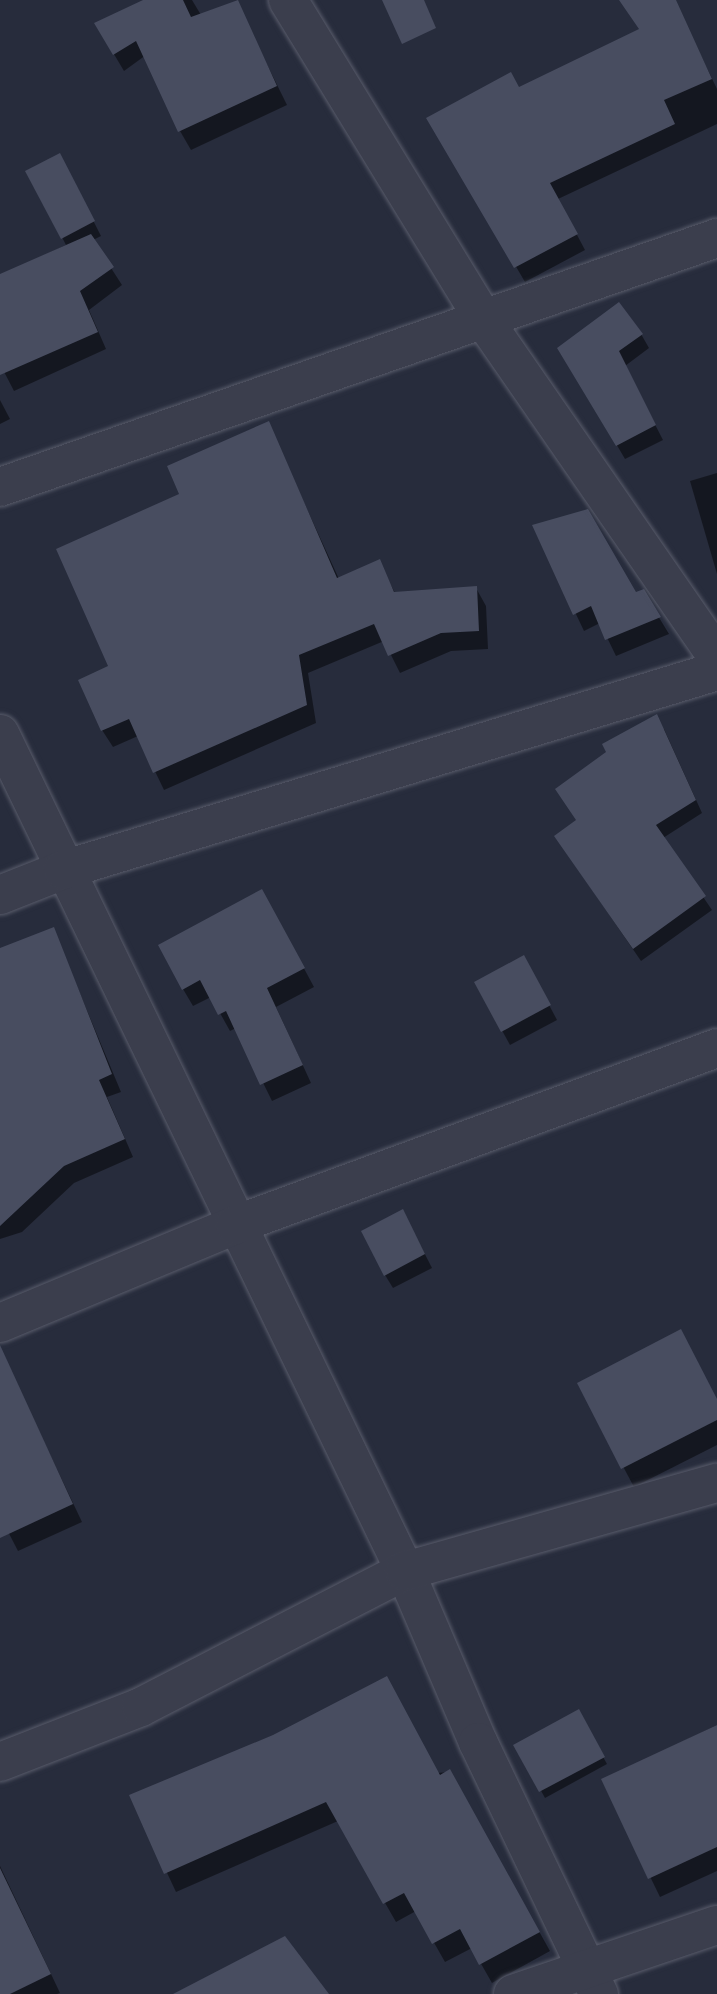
<!DOCTYPE html>
<html>
<head>
<meta charset="utf-8">
<style>
	body { margin:0 }
	#map { position:relative; width:717px; height:1994px; overflow:hidden; background:#272c3c; font-family:"Asap Condensed",sans-serif }
	div>[style] { position:absolute }
	.shadow>* { inset:0; background:#0007 }
	.building>* { inset:0; background:#484d60 }
	.roads { filter:drop-shadow(0 0 2px #595c6b) drop-shadow(0 0 2px #595c6b) }
	.minor>* { height:38px; margin:-19px; padding:0 19px; transform-origin:19px; border-radius:19px; background:#3b3e4d }
	.tertiary>* { height:38px; margin:-19px; padding:0 19px; transform-origin:19px; border-radius:19px; background:#3b3e4d }
	span { translate:-50% -50%; white-space:nowrap; text-align:center; line-height:1.15; -webkit-text-stroke:7px #202332; paint-order:stroke }
</style>
</head>
<body>
<div id="map">
	<div class="shadow">
		<div style="clip-path:polygon(147px 0,192px 0,201px 15px,124px 71px,96px 24px)"></div>
		<div style="clip-path:polygon(679px 10px,717px 89px,717px 124px,558px 199px,585px 250px,525px 282px,429px 118px,519px 89px)"></div>
		<div style="clip-path:polygon(246px 22px,287px 105px,191px 150px,180px 131px)"></div>
		<div style="clip-path:polygon(67px 169px,101px 236px,93px 240px,122px 285px,89px 310px,106px 349px,14px 391px,0 364px,0 276px,66px 245px,28px 171px)"></div>
		<div style="clip-path:polygon(641px 334px,649px 348px,625px 366px,663px 440px,625px 459px,560px 348px)"></div>
		<div style="clip-path:polygon(0 400px,10px 419px,0 424px)"></div>
		<div style="clip-path:polygon(268px 424px,339px 579px,379px 562px,395px 593px,476px 588px,486px 606px,488px 649px,451px 651px,400px 673px,384px 641px,308px 673px,316px 723px,164px 790px,138px 736px,113px 747px,102px 730px,110px 667px,182px 495px)"></div>
		<div style="clip-path:polygon(717px 473px,717px 574px,690px 481px)"></div>
		<div style="clip-path:polygon(534px 526px,636px 594px,643px 591px,669px 634px,616px 656px,600px 623px,584px 631px)"></div>
		<div style="clip-path:polygon(664px 729px,702px 813px,663px 838px,712px 910px,641px 961px,564px 849px,577px 821px)"></div>
		<div style="clip-path:polygon(272px 909px,314px 987px,276px 1007px,311px 1083px,272px 1101px,236px 1028px,230px 1031px,211px 997px,193px 1006px,183px 989px)"></div>
		<div style="clip-path:polygon(53px 929px,121px 1092px,107px 1097px,133px 1157px,74px 1183px,22px 1232px,0 1239px,0 950px)"></div>
		<div style="clip-path:polygon(531px 971px,557px 1020px,510px 1045px,476px 983px)"></div>
		<div style="clip-path:polygon(410px 1225px,432px 1268px,393px 1288px,385px 1275px)"></div>
		<div style="clip-path:polygon(9px 1368px,82px 1522px,18px 1551px,0 1516px,0 1372px)"></div>
		<div style="clip-path:polygon(579px 1384px,717px 1400px,717px 1445px,634px 1487px)"></div>
		<div style="clip-path:polygon(578px 1712px,607px 1764px,545px 1798px,516px 1745px)"></div>
		<div style="clip-path:polygon(717px 1725px,717px 1871px,660px 1897px,603px 1780px)"></div>
		<div style="clip-path:polygon(450px 1772px,550px 1951px,492px 1983px,472px 1948px,445px 1962px,416px 1911px,396px 1922px,338px 1821px,176px 1892px,131px 1796px)"></div>
		<div style="clip-path:polygon(0 1866px,60px 1993px,57px 1994px,0 1994px)"></div>
	</div>
	<div class="building">
		<div style="clip-path:polygon(143px 0,183px 0,191px 17px,238px 0,277px 86px,178px 132px,136px 41px,113px 55px,94px 23px)"></div>
		<div style="clip-path:polygon(382px 0,424px 0,436px 28px,402px 44px)"></div>
		<div style="clip-path:polygon(619px 0,676px 0,712px 79px,664px 100px,675px 124px,550px 183px,578px 234px,514px 268px,426px 118px,511px 72px,519px 87px,639px 29px)"></div>
		<div style="clip-path:polygon(60px 153px,95px 221px,61px 239px,25px 171px)"></div>
		<div style="clip-path:polygon(91px 234px,114px 267px,80px 291px,98px 332px,0 375px,0 274px)"></div>
		<div style="clip-path:polygon(619px 302px,643px 334px,619px 351px,656px 425px,616px 446px,557px 348px)"></div>
		<div style="clip-path:polygon(269px 421px,337px 578px,380px 559px,394px 592px,477px 586px,479px 631px,441px 633px,388px 656px,374px 624px,299px 655px,307px 705px,153px 773px,129px 719px,101px 731px,78px 680px,108px 666px,56px 549px,179px 494px,167px 466px)"></div>
		<div style="clip-path:polygon(588px 509px,636px 592px,644px 589px,661px 617px,605px 640px,591px 606px,573px 615px,532px 525px)"></div>
		<div style="clip-path:polygon(657px 714px,696px 800px,656px 825px,706px 896px,633px 949px,554px 836px,576px 820px,555px 789px,606px 752px,602px 744px)"></div>
		<div style="clip-path:polygon(262px 889px,305px 968px,267px 988px,303px 1065px,260px 1085px,226px 1011px,218px 1015px,200px 980px,182px 990px,158px 945px)"></div>
		<div style="clip-path:polygon(54px 927px,112px 1074px,99px 1080px,125px 1139px,64px 1166px,0 1226px,0 948px)"></div>
		<div style="clip-path:polygon(524px 955px,551px 1005px,501px 1032px,474px 982px)"></div>
		<div style="clip-path:polygon(403px 1209px,425px 1254px,384px 1276px,361px 1231px)"></div>
		<div style="clip-path:polygon(681px 1329px,717px 1399px,717px 1420px,621px 1469px,577px 1383px)"></div>
		<div style="clip-path:polygon(0 1345px,73px 1504px,0 1538px)"></div>
		<div style="clip-path:polygon(387px 1676px,440px 1775px,450px 1769px,540px 1932px,479px 1965px,460px 1929px,432px 1944px,404px 1893px,383px 1904px,326px 1802px,164px 1874px,129px 1795px,273px 1735px)"></div>
		<div style="clip-path:polygon(579px 1709px,605px 1757px,539px 1792px,513px 1745px)"></div>
		<div style="clip-path:polygon(717px 1725px,717px 1847px,648px 1879px,601px 1779px)"></div>
		<div style="clip-path:polygon(0 1868px,51px 1974px,10px 1994px,0 1994px)"></div>
		<div style="clip-path:polygon(285px 1936px,329px 1994px,173px 1994px)"></div>
	</div>
	<div class="roads">
		<div class="minor">
			<div style="left:288px;top:0;width:379px;rotate:58.5deg"></div>
			<div style="left:486px;top:323px;width:405px;rotate:55.3deg"></div>
			<div style="left:0;top:487px;width:759px;rotate:-19.15deg"></div>
			<div style="left:0;top:734px;width:930px;rotate:64.18deg"></div>
			<div style="left:405px;top:1571px;width:186px;rotate:66.9deg"></div>
			<div style="left:478px;top:1742px;width:280px;rotate:64.4deg"></div>
			<div style="left:0;top:1323px;width:255px;rotate:-22.6deg"></div>
			<div style="left:235px;top:1225px;width:513px;rotate:-20.16deg"></div>
			<div style="left:0;top:1762px;width:151px;rotate:-21.3deg"></div>
			<div style="left:141px;top:1707px;width:297px;rotate:-27.3deg"></div>
			<div style="left:405px;top:1571px;width:324px;rotate:-15.8deg"></div>
			<div style="left:513px;top:1994px;width:215px;rotate:-18.7deg"></div>
		</div>
		<div class="tertiary">
			<div style="left:0;top:895px;width:68px;rotate:-21.6deg"></div>
			<div style="left:63px;top:870px;width:684px;rotate:-16.92deg"></div>
		</div>
	</div>
</div>
</body>
</html>
